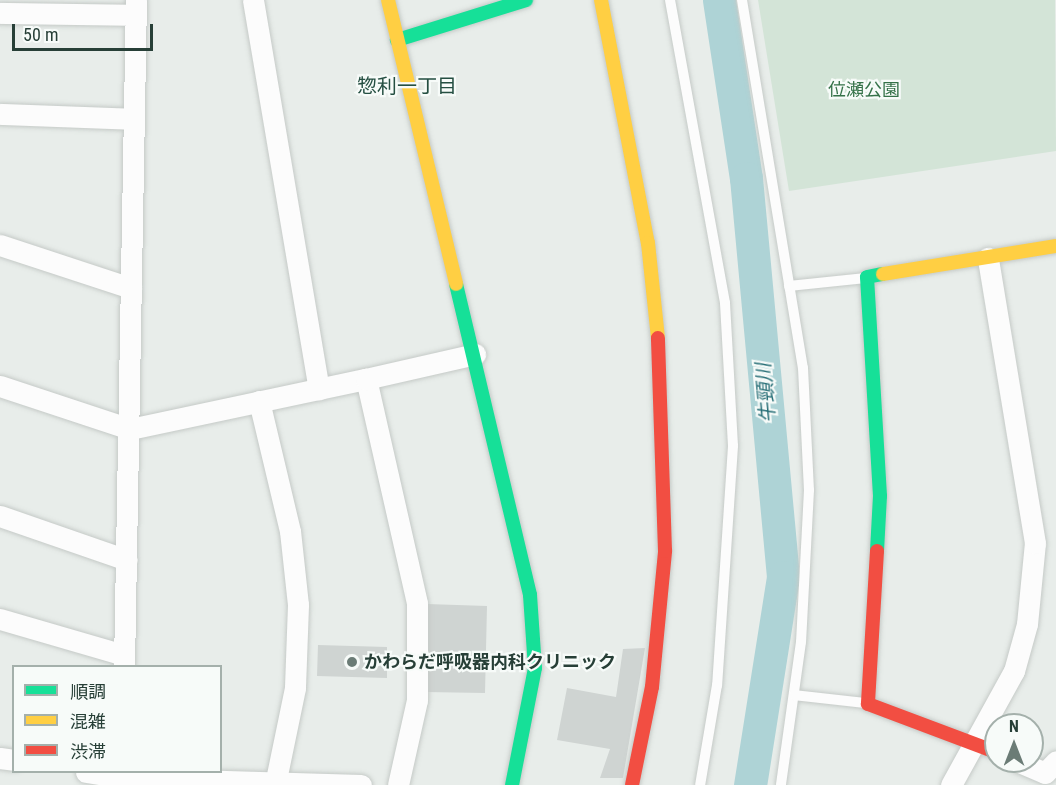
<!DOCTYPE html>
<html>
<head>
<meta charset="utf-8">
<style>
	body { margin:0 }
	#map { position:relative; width:1056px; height:785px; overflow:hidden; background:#e8edea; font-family:"Roboto Condensed","Noto Sans JP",sans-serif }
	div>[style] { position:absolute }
	.green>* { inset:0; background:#d3e4d7 }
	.river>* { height:33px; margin:-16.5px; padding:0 16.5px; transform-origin:16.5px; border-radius:16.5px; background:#aed3d6 }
	.building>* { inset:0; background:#cfd4d2 }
	.roads { filter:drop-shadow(0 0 2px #c5cac7) drop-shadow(0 0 2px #c5cac7) }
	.lane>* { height:10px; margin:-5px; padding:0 5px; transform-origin:5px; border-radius:5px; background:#fcfcfc }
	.street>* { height:21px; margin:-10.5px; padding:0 10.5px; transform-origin:10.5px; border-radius:10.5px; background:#fcfcfc }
	.fast>* { height:14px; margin:-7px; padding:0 7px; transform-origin:7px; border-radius:7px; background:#16e098 }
	.slow>* { height:14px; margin:-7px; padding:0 7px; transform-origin:7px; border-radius:7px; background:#ffcf43 }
	.jam>* { height:14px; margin:-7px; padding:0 7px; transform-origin:7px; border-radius:7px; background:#f24e42 }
	.dots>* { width:16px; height:16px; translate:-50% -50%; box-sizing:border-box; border:3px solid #f7fbf9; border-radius:50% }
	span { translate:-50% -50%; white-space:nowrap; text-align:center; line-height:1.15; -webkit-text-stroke:4.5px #f7fbf9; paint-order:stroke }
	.park-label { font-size:18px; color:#357249 }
	.poi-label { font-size:18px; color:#273f37; font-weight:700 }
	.left { translate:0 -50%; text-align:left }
	.neighbourhood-label { font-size:20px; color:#254f42 }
	.water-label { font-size:20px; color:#266e76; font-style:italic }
	.legend { position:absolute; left:12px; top:665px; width:210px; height:108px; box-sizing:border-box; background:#f7fbf9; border:2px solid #a4b0ab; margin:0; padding:8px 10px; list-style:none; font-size:18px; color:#273f37 }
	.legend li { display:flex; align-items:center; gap:12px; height:30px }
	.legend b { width:30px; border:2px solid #a4b0ab }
	.north { position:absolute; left:984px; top:713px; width:60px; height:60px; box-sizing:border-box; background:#f7fbf9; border:2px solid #a4b0ab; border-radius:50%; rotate:0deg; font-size:16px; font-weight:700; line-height:24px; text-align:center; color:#273f37 }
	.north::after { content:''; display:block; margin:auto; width:21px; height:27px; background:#6b7c76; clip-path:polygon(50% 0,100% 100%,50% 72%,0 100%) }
	.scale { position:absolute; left:12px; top:24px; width:141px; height:27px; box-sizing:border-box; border:3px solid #273f37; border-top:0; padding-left:8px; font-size:18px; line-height:21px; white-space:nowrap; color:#273f37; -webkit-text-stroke:4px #f7fbf9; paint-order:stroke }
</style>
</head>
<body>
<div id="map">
	<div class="green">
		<div style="clip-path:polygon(758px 0,1055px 0,1056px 151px,789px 191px)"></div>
	</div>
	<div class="river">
		<div style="left:719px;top:0;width:180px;rotate:81.4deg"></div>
		<div style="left:746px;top:178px;width:401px;rotate:84.7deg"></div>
		<div style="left:783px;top:577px;width:211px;rotate:99deg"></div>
	</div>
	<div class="building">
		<div style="clip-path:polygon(427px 604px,487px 606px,485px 693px,425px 692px)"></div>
		<div style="clip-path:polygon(318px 645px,387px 647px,387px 678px,317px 676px)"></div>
		<div style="clip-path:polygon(645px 648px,623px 778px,600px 778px,610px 749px,557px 740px,567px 688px,616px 697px,623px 649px)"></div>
	</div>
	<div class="roads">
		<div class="lane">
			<div style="left:670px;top:0;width:308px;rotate:79.7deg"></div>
			<div style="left:725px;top:303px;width:143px;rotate:86.8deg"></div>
			<div style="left:733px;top:446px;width:240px;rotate:93.8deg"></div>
			<div style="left:717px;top:685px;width:101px;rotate:99.6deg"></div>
			<div style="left:742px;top:0;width:373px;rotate:80.6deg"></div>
			<div style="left:803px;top:368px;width:122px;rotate:87.2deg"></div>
			<div style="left:809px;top:490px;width:152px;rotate:93deg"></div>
			<div style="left:801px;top:642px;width:144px;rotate:98deg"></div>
			<div style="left:789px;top:286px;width:77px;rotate:-5.9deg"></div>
			<div style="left:794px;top:695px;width:71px;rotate:6.4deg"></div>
		</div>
		<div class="street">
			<div style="left:253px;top:0;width:395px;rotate:80.4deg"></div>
			<div style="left:0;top:13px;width:135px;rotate:0.8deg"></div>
			<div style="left:0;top:114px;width:134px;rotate:2.1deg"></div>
			<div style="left:0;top:245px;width:138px;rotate:18.2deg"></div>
			<div style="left:0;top:386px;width:137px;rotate:18.3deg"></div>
			<div style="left:130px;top:429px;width:241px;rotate:-12deg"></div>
			<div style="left:259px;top:401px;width:134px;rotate:76.6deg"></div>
			<div style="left:290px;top:531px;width:74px;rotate:83.8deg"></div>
			<div style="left:298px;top:605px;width:83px;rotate:92.1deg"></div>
			<div style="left:295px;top:688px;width:99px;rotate:101.7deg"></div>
			<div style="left:0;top:516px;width:134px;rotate:19.1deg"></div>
			<div style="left:0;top:619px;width:129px;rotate:16.2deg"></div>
			<div style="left:124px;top:666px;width:666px;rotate:-88.97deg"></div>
			<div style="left:0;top:758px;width:14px;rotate:8deg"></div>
			<div style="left:1017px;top:761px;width:30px;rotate:23deg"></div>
			<div style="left:1045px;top:773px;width:16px;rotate:-47deg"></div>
			<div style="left:86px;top:772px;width:39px;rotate:9deg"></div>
			<div style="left:125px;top:778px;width:236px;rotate:1.7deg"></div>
			<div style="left:398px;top:785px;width:87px;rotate:-77.4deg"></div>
			<div style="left:417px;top:700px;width:97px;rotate:-90deg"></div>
			<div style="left:417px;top:603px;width:230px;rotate:-102.8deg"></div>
			<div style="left:366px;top:379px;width:112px;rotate:-12.9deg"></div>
			<div style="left:951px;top:785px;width:130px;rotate:-61.1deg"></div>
			<div style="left:1014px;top:671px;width:49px;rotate:-74.5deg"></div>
			<div style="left:1027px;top:624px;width:81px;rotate:-84.4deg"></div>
			<div style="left:1035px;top:543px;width:289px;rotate:-99.4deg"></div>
		</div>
		<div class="fast">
			<div style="left:397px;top:40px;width:135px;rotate:-17.2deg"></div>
			<div style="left:456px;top:284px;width:320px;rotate:76.6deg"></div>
			<div style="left:530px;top:595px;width:73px;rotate:86.1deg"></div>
			<div style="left:535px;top:668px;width:119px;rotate:101.1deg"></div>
			<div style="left:877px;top:551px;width:55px;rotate:-86.9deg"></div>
			<div style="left:880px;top:496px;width:219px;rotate:-93.4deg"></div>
			<div style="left:867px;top:277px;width:16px;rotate:-11deg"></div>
		</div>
		<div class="slow">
			<div style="left:388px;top:0;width:292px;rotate:76.5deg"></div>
			<div style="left:601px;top:0;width:248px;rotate:79.1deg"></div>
			<div style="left:648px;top:243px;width:96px;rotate:84deg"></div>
			<div style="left:883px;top:274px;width:175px;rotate:-9.2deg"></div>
		</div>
		<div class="jam">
			<div style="left:877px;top:551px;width:153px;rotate:93.4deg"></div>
			<div style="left:868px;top:704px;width:137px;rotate:20.6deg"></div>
			<div style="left:632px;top:785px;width:100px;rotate:-78.5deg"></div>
			<div style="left:652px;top:687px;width:137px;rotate:-84.5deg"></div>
			<div style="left:665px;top:551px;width:213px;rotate:-91.9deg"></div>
		</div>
	</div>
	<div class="dots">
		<div style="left:352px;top:662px;background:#6b7c76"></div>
	</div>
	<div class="park-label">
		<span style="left:864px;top:90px">位瀬公園</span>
	</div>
	<div class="poi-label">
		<span class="left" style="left:364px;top:662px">かわらだ呼吸器内科クリニック</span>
	</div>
	<div class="neighbourhood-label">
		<span style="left:407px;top:86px">惣利一丁目</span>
	</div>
	<div class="water-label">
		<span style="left:766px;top:393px;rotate:-95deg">牛頸川</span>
	</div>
	<ul class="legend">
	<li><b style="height:8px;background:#16e098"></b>順調</li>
	<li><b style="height:8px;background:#ffcf43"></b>混雑</li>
	<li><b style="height:8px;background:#f24e42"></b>渋滞</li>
	</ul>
	<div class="north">N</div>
	<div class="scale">50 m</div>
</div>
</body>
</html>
